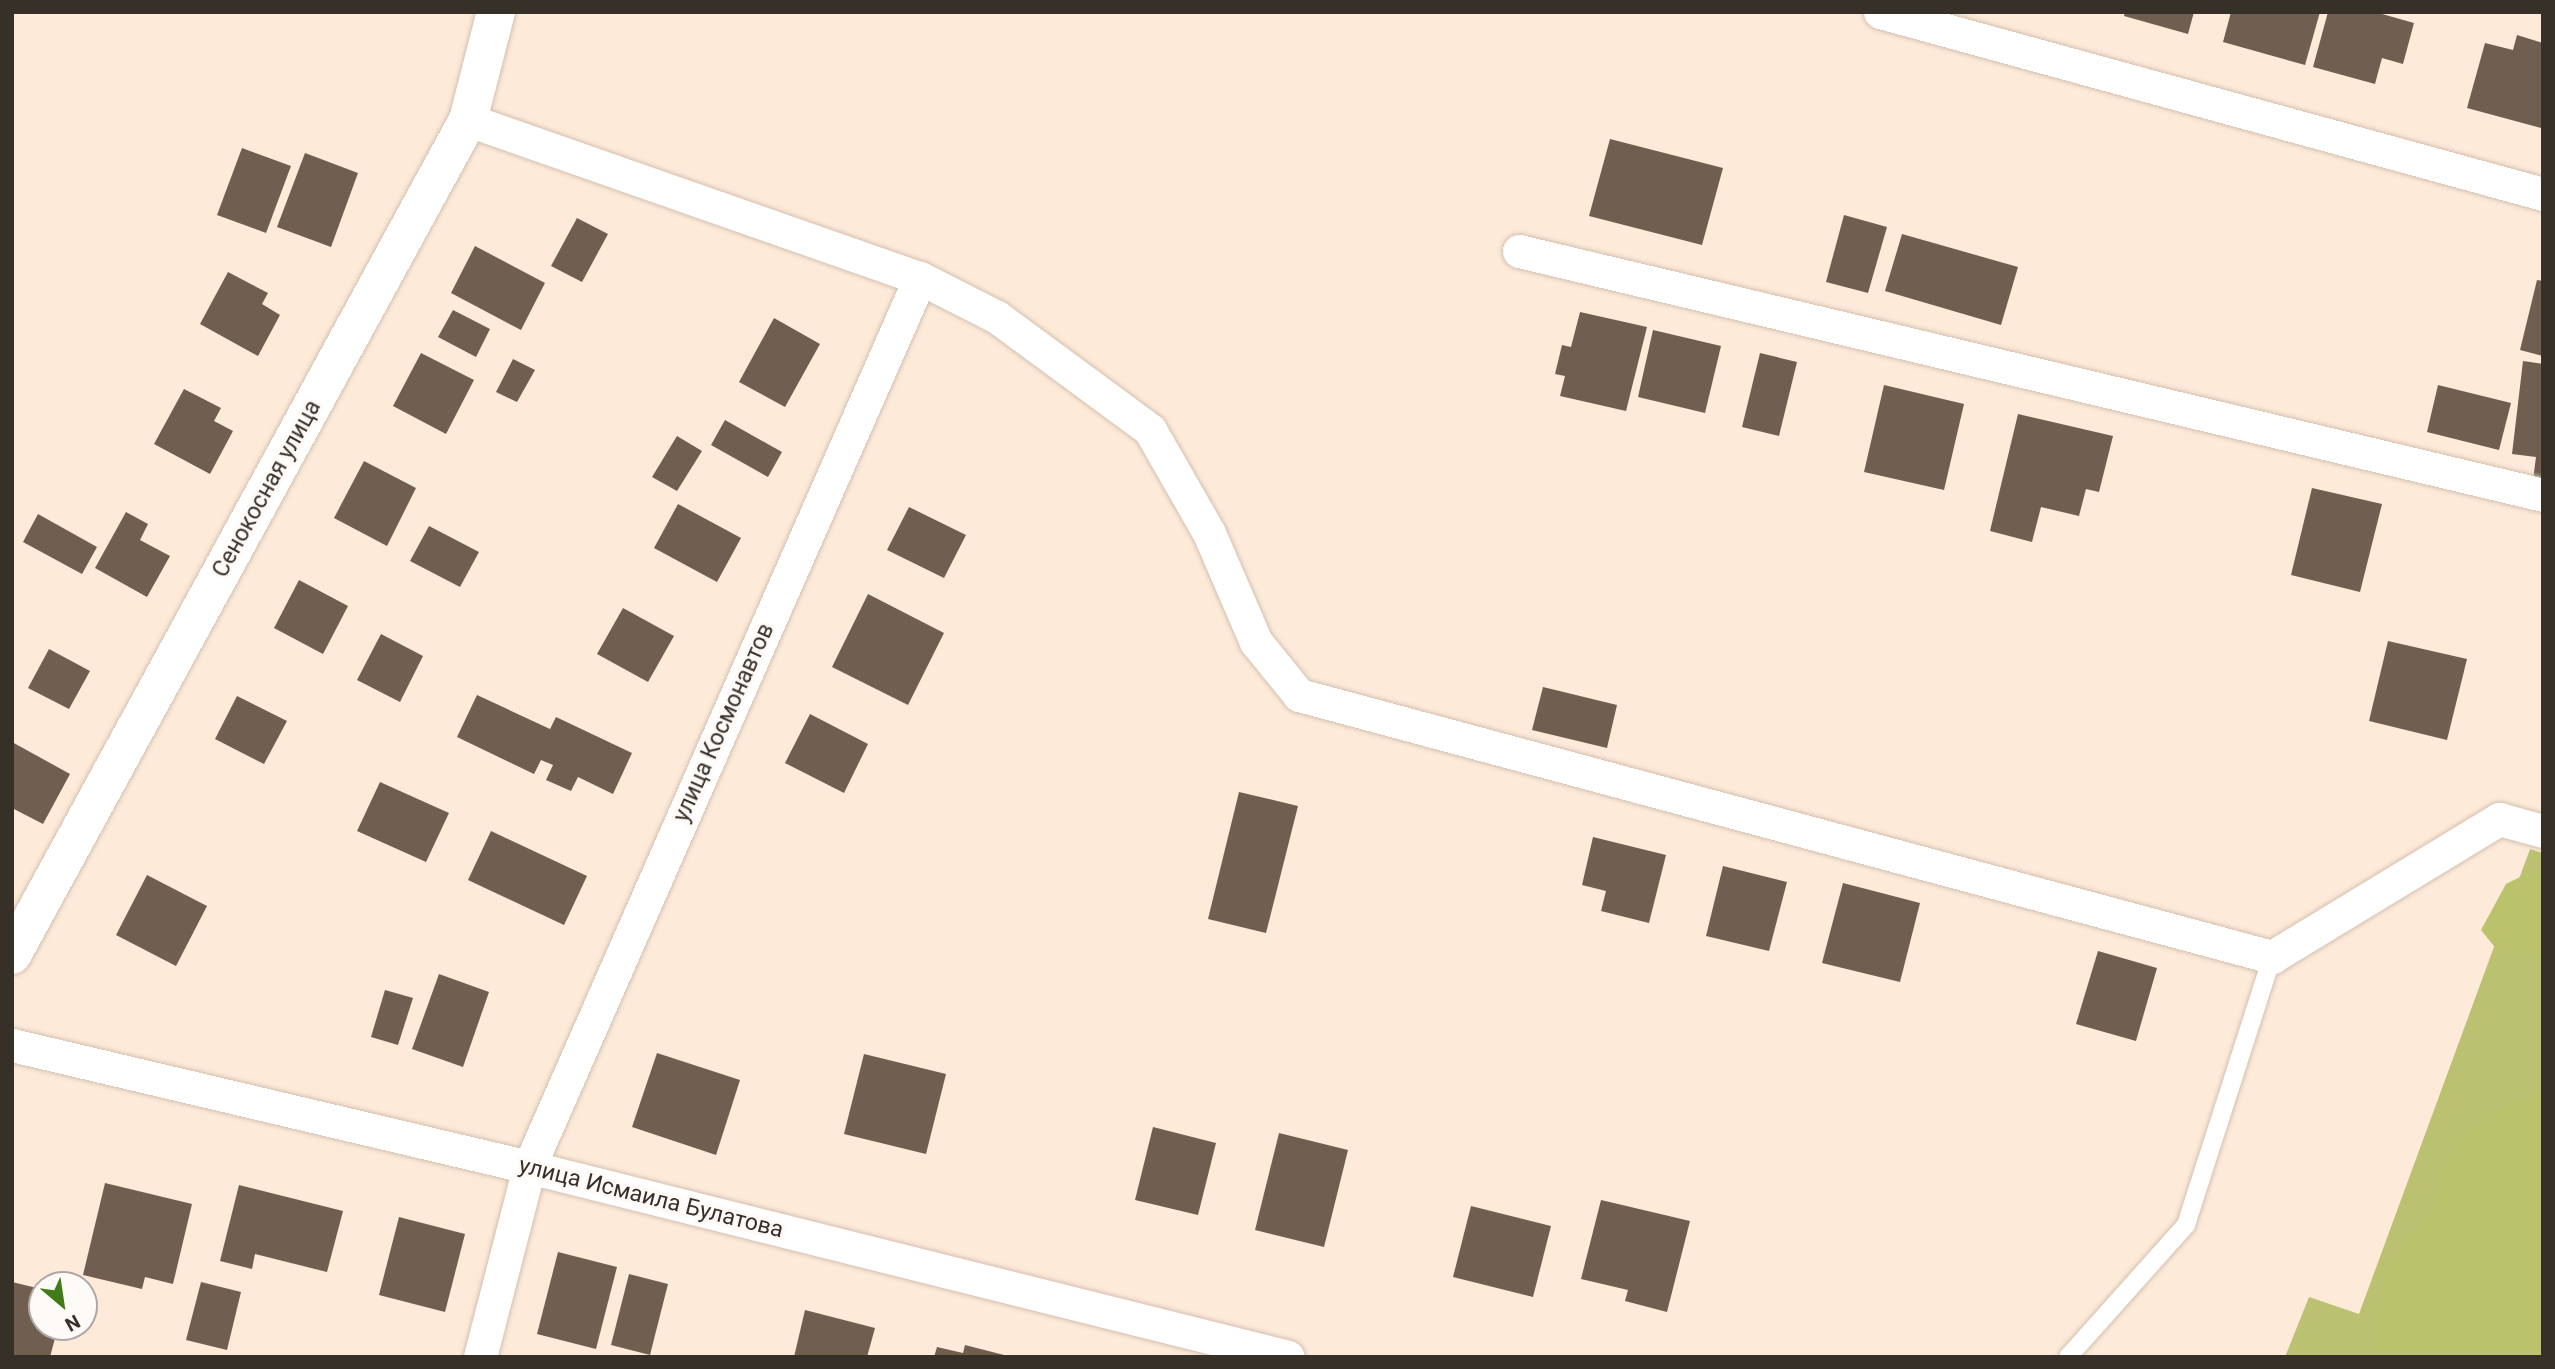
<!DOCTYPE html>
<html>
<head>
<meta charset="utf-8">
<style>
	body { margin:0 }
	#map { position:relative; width:2555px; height:1369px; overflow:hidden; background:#feead9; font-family:Roboto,sans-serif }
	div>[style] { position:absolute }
	.green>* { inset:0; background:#bac272 }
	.forest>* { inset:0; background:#bac26c }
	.building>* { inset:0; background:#705e51 }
	.roads { filter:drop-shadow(0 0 2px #d3c0af) drop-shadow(0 0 2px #d3c0af) }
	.lane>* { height:18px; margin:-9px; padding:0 9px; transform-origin:9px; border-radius:9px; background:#fff }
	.street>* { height:33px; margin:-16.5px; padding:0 16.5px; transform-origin:16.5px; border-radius:16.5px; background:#fff }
	.secondary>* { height:38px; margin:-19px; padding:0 19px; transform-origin:19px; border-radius:19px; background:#fff }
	span { translate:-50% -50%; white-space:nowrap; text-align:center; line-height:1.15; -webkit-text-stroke:7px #fefaf7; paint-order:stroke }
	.street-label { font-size:23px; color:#373029 }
	.frame { position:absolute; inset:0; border:14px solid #373029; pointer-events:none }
	.north { position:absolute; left:28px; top:1271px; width:70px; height:70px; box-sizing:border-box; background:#fefaf7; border:2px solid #aea9a5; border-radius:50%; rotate:151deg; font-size:19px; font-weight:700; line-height:28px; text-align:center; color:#373029 }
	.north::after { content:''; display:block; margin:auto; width:24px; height:32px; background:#417c17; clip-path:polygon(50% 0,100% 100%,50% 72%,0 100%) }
</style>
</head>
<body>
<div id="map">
	<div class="green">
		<div style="clip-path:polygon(2530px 849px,2543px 853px,2543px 1357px,2285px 1357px,2309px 1297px,2359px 1314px)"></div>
	</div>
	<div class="forest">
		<div style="clip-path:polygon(2528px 873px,2543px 875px,2543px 960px,2526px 953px,2498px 951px,2481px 930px,2506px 884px)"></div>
		<div style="clip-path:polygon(2543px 1094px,2543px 1357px,2381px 1357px,2377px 1347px,2386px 1269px,2436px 1207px,2449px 1157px,2465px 1136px,2507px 1106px)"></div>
	</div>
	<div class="building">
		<div style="clip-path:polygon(2125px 12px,2194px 12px,2188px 34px,2124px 16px)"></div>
		<div style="clip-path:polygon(2231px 12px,2320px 12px,2305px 65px,2223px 42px)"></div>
		<div style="clip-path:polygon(2328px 12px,2375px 12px,2414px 23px,2403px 64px,2382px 58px,2375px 84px,2313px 67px)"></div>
		<div style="clip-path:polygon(2517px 35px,2543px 43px,2541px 128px,2467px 108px,2485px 43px,2513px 50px)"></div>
		<div style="clip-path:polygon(1610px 139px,1723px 168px,1702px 245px,1589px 216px)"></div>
		<div style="clip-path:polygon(242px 148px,291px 166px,266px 233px,217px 215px)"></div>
		<div style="clip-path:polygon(305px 153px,358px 173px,331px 247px,277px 227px)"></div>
		<div style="clip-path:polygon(1844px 215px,1887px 227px,1868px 293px,1826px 282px)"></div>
		<div style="clip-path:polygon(577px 218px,608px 234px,582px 282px,551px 266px)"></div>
		<div style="clip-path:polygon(1902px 234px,2018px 267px,2001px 325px,1885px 291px)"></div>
		<div style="clip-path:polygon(475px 246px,545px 283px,521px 330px,451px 293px)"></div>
		<div style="clip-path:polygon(228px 272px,268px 293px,262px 304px,280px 315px,258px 356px,200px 324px)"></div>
		<div style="clip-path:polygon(2537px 280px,2543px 281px,2543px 356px,2520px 350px)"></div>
		<div style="clip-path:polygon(453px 310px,490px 329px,476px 357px,438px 337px)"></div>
		<div style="clip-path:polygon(1580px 312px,1647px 327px,1626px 411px,1560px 396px,1565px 376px,1555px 374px,1562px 345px,1571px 347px)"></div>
		<div style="clip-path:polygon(774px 318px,820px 344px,785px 407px,739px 382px)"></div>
		<div style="clip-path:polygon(1653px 330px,1721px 346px,1705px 413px,1638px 397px)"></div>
		<div style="clip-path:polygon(421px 353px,474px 380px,446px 434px,393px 406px)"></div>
		<div style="clip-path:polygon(1760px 353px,1797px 362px,1779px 436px,1742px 427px)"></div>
		<div style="clip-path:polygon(513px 359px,535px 370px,517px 402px,496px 392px)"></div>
		<div style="clip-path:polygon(2523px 361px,2543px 364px,2543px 481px,2533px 480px,2536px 457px,2512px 454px)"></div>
		<div style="clip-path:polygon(1884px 385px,1964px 404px,1944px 490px,1864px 472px)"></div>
		<div style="clip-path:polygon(2438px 385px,2511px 403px,2499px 450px,2427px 432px)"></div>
		<div style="clip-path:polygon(184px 389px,221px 408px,214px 421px,233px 431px,210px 474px,154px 444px)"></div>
		<div style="clip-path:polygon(2018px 414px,2113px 436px,2099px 492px,2086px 489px,2079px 516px,2041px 507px,2032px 542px,1990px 531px)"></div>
		<div style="clip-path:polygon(725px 420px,782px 452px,768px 477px,711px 445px)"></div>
		<div style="clip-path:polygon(677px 436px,702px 451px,677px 491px,652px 477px)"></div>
		<div style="clip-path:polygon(364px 461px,416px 488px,387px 546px,334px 518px)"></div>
		<div style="clip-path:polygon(2312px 488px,2382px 504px,2360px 592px,2291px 575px)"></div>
		<div style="clip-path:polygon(678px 504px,741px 538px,717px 582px,654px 548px)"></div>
		<div style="clip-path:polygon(909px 507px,966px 535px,944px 578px,887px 550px)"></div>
		<div style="clip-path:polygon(126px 512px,148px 524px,140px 540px,170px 556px,147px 597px,95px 568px)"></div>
		<div style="clip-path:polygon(38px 514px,97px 547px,82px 574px,23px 542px)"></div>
		<div style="clip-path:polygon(429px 526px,479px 552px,460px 587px,410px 561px)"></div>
		<div style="clip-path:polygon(299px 580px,348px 606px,323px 654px,274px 628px)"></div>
		<div style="clip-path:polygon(868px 594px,944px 633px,908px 705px,832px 667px)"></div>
		<div style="clip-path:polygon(623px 608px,674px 636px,648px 682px,597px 654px)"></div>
		<div style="clip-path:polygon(381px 634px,423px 656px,400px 702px,357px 680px)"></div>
		<div style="clip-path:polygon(2388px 641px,2467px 659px,2447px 740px,2369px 721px)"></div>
		<div style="clip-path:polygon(49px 649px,90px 671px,69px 709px,28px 688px)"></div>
		<div style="clip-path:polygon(1543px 687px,1617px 705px,1607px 748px,1532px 730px)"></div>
		<div style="clip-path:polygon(477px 695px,550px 729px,556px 717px,632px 753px,613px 794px,578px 777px,571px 791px,546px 780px,553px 765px,541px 760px,534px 774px,457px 737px)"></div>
		<div style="clip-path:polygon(237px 696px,287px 721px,264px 764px,215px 739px)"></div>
		<div style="clip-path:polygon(810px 714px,868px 744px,844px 793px,785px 763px)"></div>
		<div style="clip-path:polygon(12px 742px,70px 774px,43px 824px,12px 808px)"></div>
		<div style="clip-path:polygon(380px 782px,449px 813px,426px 862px,357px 831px)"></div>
		<div style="clip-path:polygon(1239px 792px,1298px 806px,1266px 933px,1208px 919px)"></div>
		<div style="clip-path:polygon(491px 831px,587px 876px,564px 925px,468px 880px)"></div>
		<div style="clip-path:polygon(1593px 837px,1666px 855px,1649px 923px,1601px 911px,1606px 891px,1582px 885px)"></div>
		<div style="clip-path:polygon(1723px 866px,1787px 882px,1769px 951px,1706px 936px)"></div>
		<div style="clip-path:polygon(147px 875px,207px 906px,176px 966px,116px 935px)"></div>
		<div style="clip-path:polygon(1843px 883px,1920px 903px,1900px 982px,1822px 963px)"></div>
		<div style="clip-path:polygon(2098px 951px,2157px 968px,2136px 1041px,2076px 1024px)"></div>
		<div style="clip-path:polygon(439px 974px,489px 992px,463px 1067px,412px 1049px)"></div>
		<div style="clip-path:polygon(385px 990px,413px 998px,398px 1045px,371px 1037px)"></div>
		<div style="clip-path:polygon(657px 1053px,740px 1080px,716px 1155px,632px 1127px)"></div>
		<div style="clip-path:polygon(864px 1054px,946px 1074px,926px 1154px,844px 1134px)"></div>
		<div style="clip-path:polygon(1153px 1127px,1216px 1143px,1198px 1215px,1135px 1200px)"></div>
		<div style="clip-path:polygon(1279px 1133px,1348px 1150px,1324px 1247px,1255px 1230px)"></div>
		<div style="clip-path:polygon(105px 1183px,192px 1204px,173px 1284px,145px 1277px,142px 1289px,83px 1275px)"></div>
		<div style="clip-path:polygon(239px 1185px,343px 1211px,327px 1272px,255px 1254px,252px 1269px,220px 1261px)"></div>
		<div style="clip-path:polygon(1601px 1200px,1690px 1221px,1667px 1312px,1625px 1301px,1628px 1290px,1581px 1279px)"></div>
		<div style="clip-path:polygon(1471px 1206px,1551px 1226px,1533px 1297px,1453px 1277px)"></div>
		<div style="clip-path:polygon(399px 1217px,465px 1234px,445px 1312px,379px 1295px)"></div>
		<div style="clip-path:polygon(558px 1252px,617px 1267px,596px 1349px,537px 1334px)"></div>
		<div style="clip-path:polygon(629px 1274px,668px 1284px,650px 1355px,611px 1345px)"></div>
		<div style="clip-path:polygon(12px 1282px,41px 1289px,42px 1327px,58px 1327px,50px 1357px,12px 1357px)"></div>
		<div style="clip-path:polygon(201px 1282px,241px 1292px,227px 1350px,186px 1340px)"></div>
		<div style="clip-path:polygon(805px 1310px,875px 1328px,867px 1357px,794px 1357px)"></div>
		<div style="clip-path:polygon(965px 1345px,1008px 1356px,1008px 1357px,934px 1357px,937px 1347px,963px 1353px)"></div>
	</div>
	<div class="roads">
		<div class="lane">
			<div style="left:2068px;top:1357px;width:177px;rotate:-48.2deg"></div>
			<div style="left:2186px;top:1225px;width:281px;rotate:-72.2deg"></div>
		</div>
		<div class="street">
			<div style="left:1880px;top:12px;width:688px;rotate:15.35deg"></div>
			<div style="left:468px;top:120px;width:479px;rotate:19.3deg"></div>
			<div style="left:920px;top:278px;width:86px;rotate:26.9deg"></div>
			<div style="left:997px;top:317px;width:190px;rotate:36.4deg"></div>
			<div style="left:1150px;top:430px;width:119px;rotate:60.2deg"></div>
			<div style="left:1209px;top:533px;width:119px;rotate:66.7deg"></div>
			<div style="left:1256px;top:642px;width:68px;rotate:50.9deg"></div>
			<div style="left:1299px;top:695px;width:1008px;rotate:15.07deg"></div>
			<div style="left:2272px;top:957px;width:266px;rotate:-31.3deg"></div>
			<div style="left:2499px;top:819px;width:46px;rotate:15.3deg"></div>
			<div style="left:1519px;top:251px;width:1053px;rotate:13.4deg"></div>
			<div style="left:12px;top:1045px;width:531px;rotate:13.28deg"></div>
			<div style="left:529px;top:1167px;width:782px;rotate:14.05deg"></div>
			<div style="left:480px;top:1357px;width:196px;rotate:-75.5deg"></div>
			<div style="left:529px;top:1167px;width:971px;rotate:-66.26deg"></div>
		</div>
		<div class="secondary">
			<div style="left:12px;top:955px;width:951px;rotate:-61.36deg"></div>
			<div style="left:468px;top:120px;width:112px;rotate:-75.5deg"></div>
		</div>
	</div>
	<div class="street-label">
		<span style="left:267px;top:489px;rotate:-61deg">Сенокосная улица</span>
		<span style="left:724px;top:723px;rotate:-66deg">улица Космонавтов</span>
		<span style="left:651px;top:1198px;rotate:14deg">улица Исмаила Булатова</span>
	</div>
	<div class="frame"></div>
	<div class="north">N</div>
</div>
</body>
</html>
